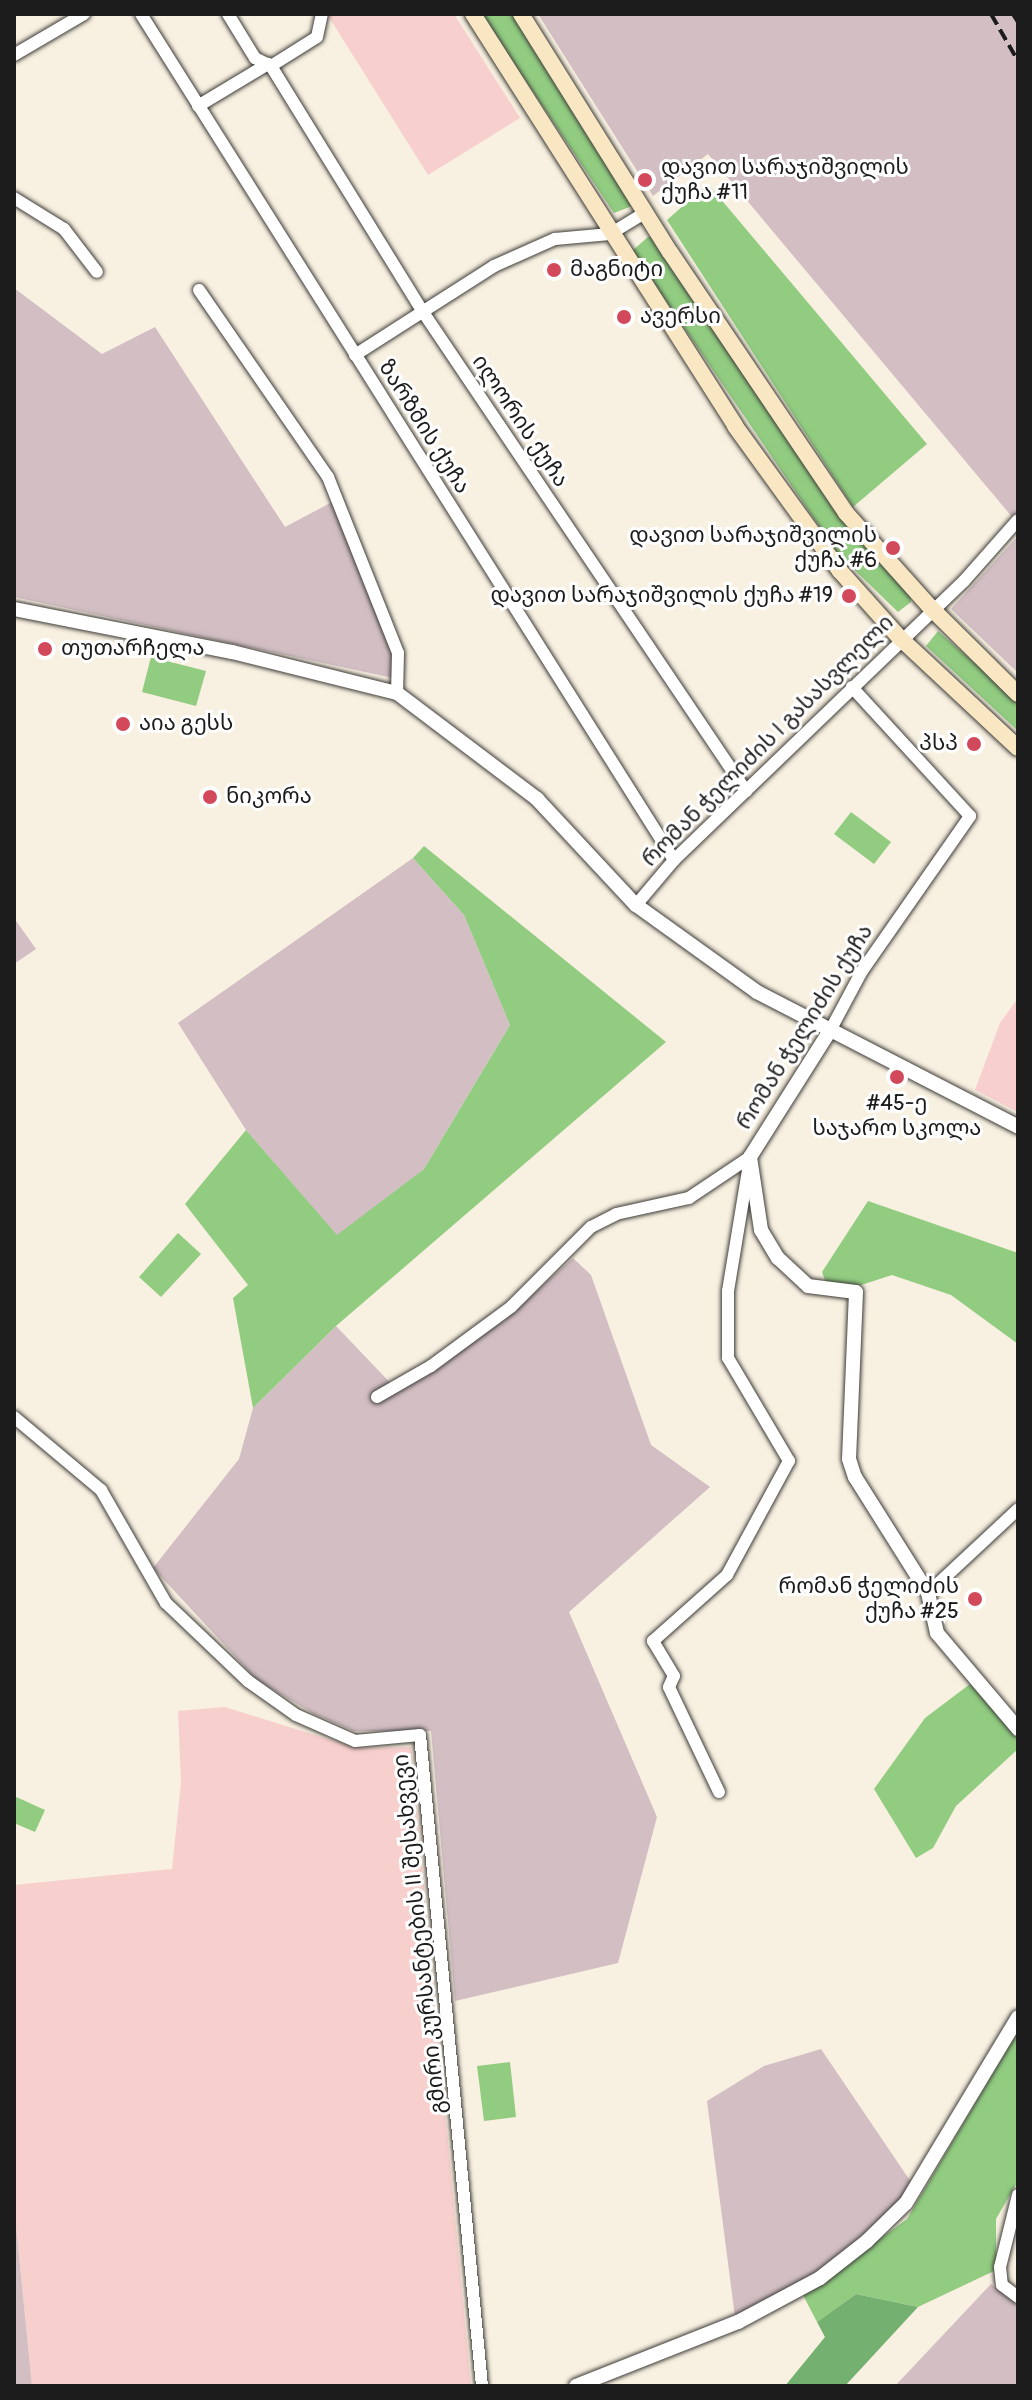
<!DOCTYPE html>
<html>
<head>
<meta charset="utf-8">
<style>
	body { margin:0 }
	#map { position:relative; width:1032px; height:2400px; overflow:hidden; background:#f8f0e0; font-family:Pangolin,"Noto Sans Georgian",sans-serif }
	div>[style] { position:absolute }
	.built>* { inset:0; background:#f7d0cd }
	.industrial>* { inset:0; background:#d2bec3 }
	.green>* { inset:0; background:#91cc81 }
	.forest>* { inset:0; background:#74b06f }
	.roads { filter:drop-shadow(0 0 2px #3d3c39) drop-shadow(0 0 2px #3d3c39) }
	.minor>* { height:12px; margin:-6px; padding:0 6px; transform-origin:6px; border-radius:6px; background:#fff }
	.tertiary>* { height:14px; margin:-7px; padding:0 7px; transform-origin:7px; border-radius:7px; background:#fff }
	.secondary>* { height:16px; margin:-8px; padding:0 8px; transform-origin:8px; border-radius:8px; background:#f9e7c3 }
	.rail>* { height:4px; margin-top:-2px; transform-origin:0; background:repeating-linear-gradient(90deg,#1c1c1c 0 12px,transparent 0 18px) }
	.dots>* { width:22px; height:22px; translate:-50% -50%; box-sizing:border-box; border:4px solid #fff; border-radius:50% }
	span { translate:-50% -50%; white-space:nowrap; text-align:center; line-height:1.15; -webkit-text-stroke:6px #fff; paint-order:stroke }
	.poi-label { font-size:22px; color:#1c1c1c }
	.left { translate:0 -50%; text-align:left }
	.right { translate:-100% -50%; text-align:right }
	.street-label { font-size:22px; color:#1c1c1c }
	.frame { position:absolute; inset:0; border:16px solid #1c1c1c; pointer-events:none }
</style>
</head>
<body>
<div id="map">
	<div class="built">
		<div style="clip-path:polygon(327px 14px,454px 14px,520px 118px,428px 175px)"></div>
		<div style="clip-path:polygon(1018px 998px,1018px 1112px,975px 1090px,1000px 1023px)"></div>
		<div style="clip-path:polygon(225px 1707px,357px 1748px,411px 1747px,471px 2386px,32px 2386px,14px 2206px,14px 1885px,172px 1869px,181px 1783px,178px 1711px)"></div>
	</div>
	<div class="industrial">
		<div style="clip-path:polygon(538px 14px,1018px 14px,1018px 512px,1013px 518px,708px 154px,653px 196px)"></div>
		<div style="clip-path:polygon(14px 288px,102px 354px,155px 327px,285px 527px,334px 501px,392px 642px,393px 678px,14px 597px)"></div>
		<div style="clip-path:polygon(1018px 536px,1018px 673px,951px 609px)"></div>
		<div style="clip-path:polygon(413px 858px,464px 915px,510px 1025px,424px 1169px,337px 1236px,246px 1130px,178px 1023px)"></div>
		<div style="clip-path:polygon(14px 918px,36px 949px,14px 964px)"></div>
		<div style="clip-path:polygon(573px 1258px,591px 1275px,651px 1445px,710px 1487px,569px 1612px,657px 1817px,618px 1963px,455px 2001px,431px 1731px,354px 1731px,314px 1714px,257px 1680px,153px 1568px,239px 1459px,253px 1408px,336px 1326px,398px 1391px,505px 1320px)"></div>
		<div style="clip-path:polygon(821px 2049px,913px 2185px,882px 2220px,816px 2272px,735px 2317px,707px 2101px,764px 2066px)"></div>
		<div style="clip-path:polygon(14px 2206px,32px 2386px,14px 2386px)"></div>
		<div style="clip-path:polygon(991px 2284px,1018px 2305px,1018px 2386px,895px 2386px)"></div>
	</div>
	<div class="green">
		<div style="clip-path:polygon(481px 14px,514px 14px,632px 206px,614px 213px)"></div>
		<div style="clip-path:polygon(708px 184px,927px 444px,853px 507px,667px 220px)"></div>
		<div style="clip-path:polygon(648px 237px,654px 237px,911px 596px,911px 602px,898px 612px,838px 554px,632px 251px)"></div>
		<div style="clip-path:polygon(938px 631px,1018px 701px,1018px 731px,926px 646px)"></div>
		<div style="clip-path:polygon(151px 657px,206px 671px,196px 706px,142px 692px)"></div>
		<div style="clip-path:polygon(851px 812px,891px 842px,874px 864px,834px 834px)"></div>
		<div style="clip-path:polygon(424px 846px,666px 1042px,336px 1326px,253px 1408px,233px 1298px,248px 1285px,185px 1204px,246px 1130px,337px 1235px,424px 1169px,510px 1025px,464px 915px,413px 858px)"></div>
		<div style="clip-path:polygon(868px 1201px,1018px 1253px,1018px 1344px,951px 1295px,892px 1275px,852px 1288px,826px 1283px,822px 1272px)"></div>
		<div style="clip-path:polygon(178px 1233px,201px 1254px,161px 1297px,139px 1277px)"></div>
		<div style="clip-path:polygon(970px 1684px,1018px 1738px,1018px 1749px,956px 1806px,933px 1848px,916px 1858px,874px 1789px,925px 1718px)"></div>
		<div style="clip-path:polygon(14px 1796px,45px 1810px,35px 1832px,14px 1823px)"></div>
		<div style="clip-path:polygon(1018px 2031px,1018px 2181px,996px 2219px,996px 2270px,918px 2307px,856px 2294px,817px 2322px,803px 2295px,907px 2219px)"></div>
		<div style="clip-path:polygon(510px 2062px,516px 2117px,484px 2121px,477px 2066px)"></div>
	</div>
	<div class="forest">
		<div style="clip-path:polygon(856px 2294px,918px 2307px,845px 2386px,785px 2386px,825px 2337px,817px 2322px)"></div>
	</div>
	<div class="roads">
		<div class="minor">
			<div style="left:141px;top:14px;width:1000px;rotate:57.79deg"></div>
			<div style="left:228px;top:14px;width:52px;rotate:58.5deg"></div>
			<div style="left:255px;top:58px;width:18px;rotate:27deg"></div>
			<div style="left:271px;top:66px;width:289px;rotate:58.3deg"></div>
			<div style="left:423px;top:312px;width:578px;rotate:56.01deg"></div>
			<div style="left:14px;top:55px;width:81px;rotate:-30.4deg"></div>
			<div style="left:271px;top:66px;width:54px;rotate:-32.2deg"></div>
			<div style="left:317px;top:37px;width:24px;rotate:-78deg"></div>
			<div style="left:198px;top:106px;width:82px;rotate:-31deg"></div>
			<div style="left:14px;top:198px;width:59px;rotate:31.8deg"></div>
			<div style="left:64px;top:229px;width:54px;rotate:52.5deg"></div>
			<div style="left:199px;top:290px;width:227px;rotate:55.4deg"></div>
			<div style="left:328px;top:477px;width:189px;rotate:68.3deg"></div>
			<div style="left:398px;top:653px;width:40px;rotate:91.4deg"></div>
			<div style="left:355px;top:355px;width:165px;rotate:-32.6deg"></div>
			<div style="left:494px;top:266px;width:67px;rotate:-23.9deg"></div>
			<div style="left:555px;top:239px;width:55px;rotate:-5.2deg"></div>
			<div style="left:610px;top:234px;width:42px;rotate:-31.4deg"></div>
			<div style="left:636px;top:905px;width:59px;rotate:-49.8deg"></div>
			<div style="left:674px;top:860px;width:402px;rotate:-43.9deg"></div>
			<div style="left:964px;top:581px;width:81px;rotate:-48.5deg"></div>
			<div style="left:831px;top:1029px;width:66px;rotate:-61.9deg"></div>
			<div style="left:862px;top:971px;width:189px;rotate:-55.1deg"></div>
			<div style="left:970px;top:816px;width:175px;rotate:-132.5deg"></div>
			<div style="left:377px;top:1397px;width:62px;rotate:-29.9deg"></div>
			<div style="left:431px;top:1366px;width:99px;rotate:-36.4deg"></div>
			<div style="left:511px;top:1307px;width:113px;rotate:-45deg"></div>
			<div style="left:591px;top:1227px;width:28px;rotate:-27deg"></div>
			<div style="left:616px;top:1214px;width:75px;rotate:-12.4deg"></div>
			<div style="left:689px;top:1198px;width:73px;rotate:-33.9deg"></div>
			<div style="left:14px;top:1417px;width:114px;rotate:40deg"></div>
			<div style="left:101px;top:1490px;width:130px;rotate:60.1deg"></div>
			<div style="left:166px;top:1603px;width:113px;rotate:43.6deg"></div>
			<div style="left:248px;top:1681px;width:59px;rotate:35.3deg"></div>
			<div style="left:296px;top:1715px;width:64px;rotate:23.8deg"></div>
			<div style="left:355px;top:1741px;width:65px;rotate:-5.3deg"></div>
			<div style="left:420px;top:1735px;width:654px;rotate:84.56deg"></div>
			<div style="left:928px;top:1593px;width:123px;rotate:-43deg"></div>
			<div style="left:719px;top:1792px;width:116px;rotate:-115.5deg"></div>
			<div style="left:669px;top:1687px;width:12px;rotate:-66deg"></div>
			<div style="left:674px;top:1676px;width:41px;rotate:-121deg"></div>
			<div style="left:653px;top:1641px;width:99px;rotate:-41.7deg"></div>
			<div style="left:727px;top:1575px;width:130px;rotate:-61.5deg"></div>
			<div style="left:789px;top:1461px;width:120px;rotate:-120.6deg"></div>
			<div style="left:728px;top:1358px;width:67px;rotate:-90deg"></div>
			<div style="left:728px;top:1291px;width:129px;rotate:-80.6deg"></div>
			<div style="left:1018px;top:2195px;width:74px;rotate:104deg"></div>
			<div style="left:1000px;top:2267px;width:18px;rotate:84deg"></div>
			<div style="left:1002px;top:2285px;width:20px;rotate:37deg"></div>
		</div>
		<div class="tertiary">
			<div style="left:14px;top:609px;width:222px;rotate:11.2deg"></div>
			<div style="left:232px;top:652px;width:170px;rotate:14deg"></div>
			<div style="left:397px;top:693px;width:176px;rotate:37.1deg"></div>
			<div style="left:537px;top:799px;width:145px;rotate:47deg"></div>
			<div style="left:636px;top:905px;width:149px;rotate:35.7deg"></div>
			<div style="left:757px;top:992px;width:294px;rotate:27.3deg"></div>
			<div style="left:831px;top:1029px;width:151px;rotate:122.3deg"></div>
			<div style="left:750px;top:1157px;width:74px;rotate:81.4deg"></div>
			<div style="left:761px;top:1230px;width:33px;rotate:59deg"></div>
			<div style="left:778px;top:1258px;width:41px;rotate:43deg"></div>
			<div style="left:808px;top:1286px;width:48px;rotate:7.1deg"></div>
			<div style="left:856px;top:1292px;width:167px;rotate:92.4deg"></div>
			<div style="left:849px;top:1459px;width:19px;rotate:72deg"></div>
			<div style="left:855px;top:1477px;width:137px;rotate:57.8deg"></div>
			<div style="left:928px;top:1593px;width:41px;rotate:77.3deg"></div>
			<div style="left:937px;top:1633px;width:126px;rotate:49.8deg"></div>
			<div style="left:576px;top:2386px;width:174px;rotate:-21.6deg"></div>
			<div style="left:738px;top:2322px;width:93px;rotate:-28.2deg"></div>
			<div style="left:820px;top:2278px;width:60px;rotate:-38.2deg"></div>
			<div style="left:867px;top:2241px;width:54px;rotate:-44.3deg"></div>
			<div style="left:906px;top:2203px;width:217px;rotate:-58.9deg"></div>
		</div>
		<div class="secondary">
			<div style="left:473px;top:14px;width:488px;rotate:57.5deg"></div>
			<div style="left:735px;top:426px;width:179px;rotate:54.1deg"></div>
			<div style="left:840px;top:571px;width:90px;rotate:48.2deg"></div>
			<div style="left:900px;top:638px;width:161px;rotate:43deg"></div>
			<div style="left:521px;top:14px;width:281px;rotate:58deg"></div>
			<div style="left:670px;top:252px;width:315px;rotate:56deg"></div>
			<div style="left:846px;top:513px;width:127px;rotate:48.2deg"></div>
			<div style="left:931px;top:608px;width:122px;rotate:44.7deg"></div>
		</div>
	</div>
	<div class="rail">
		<div style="left:991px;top:14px;width:54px;rotate:60.1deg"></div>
		<div style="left:1013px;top:14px;width:9px;rotate:58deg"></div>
	</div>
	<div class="dots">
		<div style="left:645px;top:180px;background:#d1495b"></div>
		<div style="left:554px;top:270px;background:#d1495b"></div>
		<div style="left:624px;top:317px;background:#d1495b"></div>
		<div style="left:893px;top:548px;background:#d1495b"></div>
		<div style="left:849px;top:596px;background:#d1495b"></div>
		<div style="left:45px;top:649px;background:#d1495b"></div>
		<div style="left:123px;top:724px;background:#d1495b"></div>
		<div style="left:974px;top:744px;background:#d1495b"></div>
		<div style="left:210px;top:797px;background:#d1495b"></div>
		<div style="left:897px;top:1077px;background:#d1495b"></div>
		<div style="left:975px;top:1599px;background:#d1495b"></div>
	</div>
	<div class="poi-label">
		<span class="left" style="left:661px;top:180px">დავით სარაჯიშვილის<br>ქუჩა #11</span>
		<span class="left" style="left:570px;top:270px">მაგნიტი</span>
		<span class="left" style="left:640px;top:317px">ავერსი</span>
		<span class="right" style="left:877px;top:548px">დავით სარაჯიშვილის<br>ქუჩა #6</span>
		<span class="right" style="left:833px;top:596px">დავით სარაჯიშვილის ქუჩა #19</span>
		<span class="left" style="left:61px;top:649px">თუთარჩელა</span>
		<span class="left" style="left:139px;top:724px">აია გესს</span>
		<span class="right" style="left:958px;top:744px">პსპ</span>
		<span class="left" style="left:226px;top:797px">ნიკორა</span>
		<span style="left:897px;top:1116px">#45-ე<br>საჯარო სკოლა</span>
		<span class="right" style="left:959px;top:1599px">რომან ჭელიძის<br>ქუჩა #25</span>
	</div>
	<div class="street-label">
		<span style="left:520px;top:421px;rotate:56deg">ილორის ქუჩა</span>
		<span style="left:424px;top:427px;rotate:58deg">ზარზმის ქუჩა</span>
		<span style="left:768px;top:741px;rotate:-45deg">რომან ჭელიძის I გასასვლელი</span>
		<span style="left:805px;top:1027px;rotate:-58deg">რომან ჭელიძის ქუჩა</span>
		<span style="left:420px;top:1934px;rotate:-96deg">გმირი კურსანტების II შესახვევი</span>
	</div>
	<div class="frame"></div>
</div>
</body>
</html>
